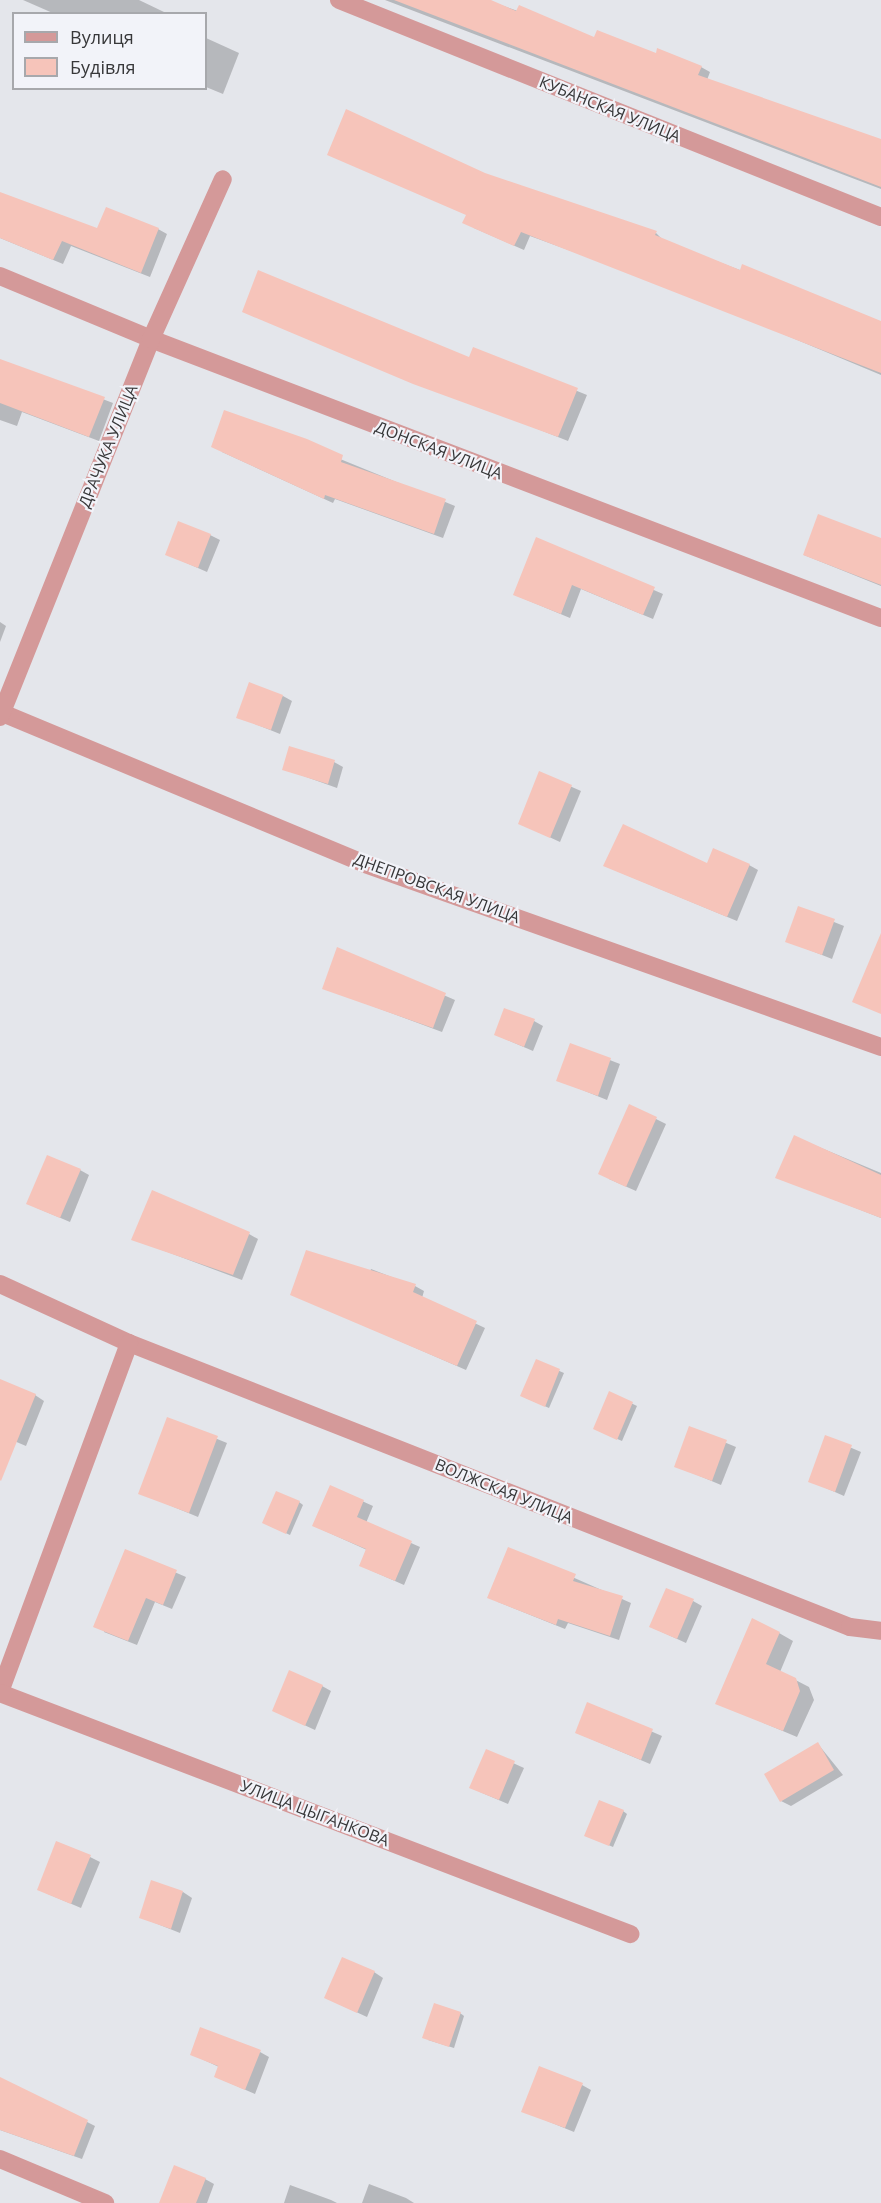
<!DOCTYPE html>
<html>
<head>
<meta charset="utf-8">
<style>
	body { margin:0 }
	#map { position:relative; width:881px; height:2203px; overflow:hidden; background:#e4e6eb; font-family:"Open Sans",sans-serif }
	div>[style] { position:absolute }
	.shadow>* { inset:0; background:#0003 }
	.building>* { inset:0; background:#f6c4ba }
	.street>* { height:18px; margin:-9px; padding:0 9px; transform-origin:9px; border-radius:9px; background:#d49999 }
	span { translate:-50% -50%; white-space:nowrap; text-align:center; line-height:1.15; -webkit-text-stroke:4.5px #f2f3f9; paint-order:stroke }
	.street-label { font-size:16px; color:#373739 }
	.legend { position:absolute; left:12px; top:12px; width:195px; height:78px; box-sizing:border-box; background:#f2f3f9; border:2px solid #a7a8ac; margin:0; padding:8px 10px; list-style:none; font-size:18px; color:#373739 }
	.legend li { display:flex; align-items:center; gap:12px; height:30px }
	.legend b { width:30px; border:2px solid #a7a8ac }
</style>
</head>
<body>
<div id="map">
	<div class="shadow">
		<div style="clip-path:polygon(23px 0,139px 0,164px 12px,55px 14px)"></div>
		<div style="clip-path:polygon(385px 0,487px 0,595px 39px,701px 67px,710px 72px,707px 80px,881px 141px,881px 189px)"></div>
		<div style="clip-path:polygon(206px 38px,239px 53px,223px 94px,206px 87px)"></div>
		<div style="clip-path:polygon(484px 174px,656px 233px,664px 241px,881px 324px,881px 375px,670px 287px,530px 236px,524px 250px,474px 228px)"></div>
		<div style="clip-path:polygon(0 193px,98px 230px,158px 229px,167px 234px,150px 277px,71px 246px,63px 264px,0 238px)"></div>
		<div style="clip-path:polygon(253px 316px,470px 359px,473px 349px,587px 395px,568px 441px)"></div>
		<div style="clip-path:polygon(0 360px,113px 403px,99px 441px,22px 412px,17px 426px,0 420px)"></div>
		<div style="clip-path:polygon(225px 412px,455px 506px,443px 538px,335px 499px,333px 503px,222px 452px)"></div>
		<div style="clip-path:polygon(210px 535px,220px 540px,207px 572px,166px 554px)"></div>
		<div style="clip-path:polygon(536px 539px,663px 594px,653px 619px,581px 589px,570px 618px,515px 595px)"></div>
		<div style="clip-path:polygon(881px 540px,881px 586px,804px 555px)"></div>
		<div style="clip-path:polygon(0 622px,6px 626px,0 642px)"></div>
		<div style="clip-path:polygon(283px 696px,292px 701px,280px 734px,238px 717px)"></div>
		<div style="clip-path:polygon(334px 762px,343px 767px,337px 788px,284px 769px)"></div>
		<div style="clip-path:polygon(540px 773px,581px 791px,560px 842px,519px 823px)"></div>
		<div style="clip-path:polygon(708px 865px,749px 865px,758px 870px,737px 921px,605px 866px)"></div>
		<div style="clip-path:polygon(799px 908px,844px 926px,832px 959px,787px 941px)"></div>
		<div style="clip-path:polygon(338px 949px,455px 1000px,442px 1032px,324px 988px)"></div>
		<div style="clip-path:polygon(534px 1021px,543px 1026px,533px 1051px,496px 1035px)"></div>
		<div style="clip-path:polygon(571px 1045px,620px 1064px,607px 1100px,558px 1080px)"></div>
		<div style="clip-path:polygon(630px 1106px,666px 1124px,636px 1191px,609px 1179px)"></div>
		<div style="clip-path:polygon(795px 1137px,881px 1173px,881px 1218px,777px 1177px)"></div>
		<div style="clip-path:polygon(80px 1170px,89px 1175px,70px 1222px,37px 1208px)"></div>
		<div style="clip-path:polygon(249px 1234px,258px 1239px,242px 1280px,133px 1239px)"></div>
		<div style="clip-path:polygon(371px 1269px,415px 1286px,424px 1291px,422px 1298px,485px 1328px,466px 1370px,292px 1294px,369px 1274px)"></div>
		<div style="clip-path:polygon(536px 1361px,564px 1373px,549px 1408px,526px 1398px)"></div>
		<div style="clip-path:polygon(610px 1393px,637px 1406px,622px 1441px,599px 1431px)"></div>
		<div style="clip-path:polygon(35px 1395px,44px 1401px,26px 1446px,0 1435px)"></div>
		<div style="clip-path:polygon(168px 1419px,227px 1443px,198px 1517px,140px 1493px)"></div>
		<div style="clip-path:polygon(690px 1428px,736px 1447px,721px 1485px,676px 1466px)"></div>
		<div style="clip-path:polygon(826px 1437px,861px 1452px,844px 1496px,810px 1481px)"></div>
		<div style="clip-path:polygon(331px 1487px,373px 1506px,366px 1523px,420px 1547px,404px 1585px,370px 1570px,367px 1550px,314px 1526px)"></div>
		<div style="clip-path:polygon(299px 1502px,303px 1505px,290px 1535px,268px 1525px)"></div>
		<div style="clip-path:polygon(509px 1549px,631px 1603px,619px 1640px,568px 1623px,565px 1629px,498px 1602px)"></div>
		<div style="clip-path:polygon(126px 1551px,186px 1577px,172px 1609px,155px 1602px,137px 1645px,104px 1632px)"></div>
		<div style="clip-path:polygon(693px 1601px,702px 1606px,686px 1643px,651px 1627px)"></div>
		<div style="clip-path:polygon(779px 1633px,793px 1641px,780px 1672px,809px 1687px,814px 1700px,797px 1737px,717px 1703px)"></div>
		<div style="clip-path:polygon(322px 1686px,331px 1691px,315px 1730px,274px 1711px)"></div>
		<div style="clip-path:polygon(588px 1704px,662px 1736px,650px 1764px,577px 1733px)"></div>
		<div style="clip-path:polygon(818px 1744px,843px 1775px,791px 1806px,781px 1801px)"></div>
		<div style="clip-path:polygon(486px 1751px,524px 1768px,508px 1804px,480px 1792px)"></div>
		<div style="clip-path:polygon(623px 1811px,627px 1814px,613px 1847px,590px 1837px)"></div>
		<div style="clip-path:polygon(90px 1857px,100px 1862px,81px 1908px,48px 1894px)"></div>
		<div style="clip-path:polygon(183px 1892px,192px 1898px,180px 1933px,140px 1917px)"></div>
		<div style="clip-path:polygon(374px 1972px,383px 1978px,367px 2017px,326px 1998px)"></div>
		<div style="clip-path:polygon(460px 2013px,464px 2016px,454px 2048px,428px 2040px)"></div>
		<div style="clip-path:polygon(260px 2052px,269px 2057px,255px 2094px,216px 2077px,219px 2067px,191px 2054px)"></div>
		<div style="clip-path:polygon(0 2078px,95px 2126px,82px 2159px,0 2130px)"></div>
		<div style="clip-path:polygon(582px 2085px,591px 2090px,574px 2132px,523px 2111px)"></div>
		<div style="clip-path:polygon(205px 2179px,214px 2184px,207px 2203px,170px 2203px)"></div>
		<div style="clip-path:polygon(369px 2184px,406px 2198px,414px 2203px,362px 2203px)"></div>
		<div style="clip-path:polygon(290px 2185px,331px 2200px,337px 2203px,284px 2203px)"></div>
	</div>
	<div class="building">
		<div style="clip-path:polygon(394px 0,491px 0,516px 11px,519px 5px,594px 37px,597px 30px,656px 53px,657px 48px,702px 66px,698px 75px,881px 139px,881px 187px)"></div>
		<div style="clip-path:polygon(346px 109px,485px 173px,657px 231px,655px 235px,740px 270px,742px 264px,881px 321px,881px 373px,521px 232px,514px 246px,462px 223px,466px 215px,327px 155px)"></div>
		<div style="clip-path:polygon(0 192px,97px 228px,106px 207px,159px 228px,141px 273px,62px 241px,53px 260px,0 238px)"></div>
		<div style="clip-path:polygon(258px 270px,469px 357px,473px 347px,578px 388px,558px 437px,413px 384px,242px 312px)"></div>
		<div style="clip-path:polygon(0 359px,105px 397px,89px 437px,0 403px)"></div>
		<div style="clip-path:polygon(224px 410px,307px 439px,343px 455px,341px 462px,446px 499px,434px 534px,325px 495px,324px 499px,211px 447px)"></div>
		<div style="clip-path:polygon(818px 514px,881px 538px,881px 585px,803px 555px)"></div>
		<div style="clip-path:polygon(178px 521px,211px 534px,198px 568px,165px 555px)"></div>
		<div style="clip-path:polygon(536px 537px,655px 587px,643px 615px,572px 585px,561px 614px,513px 595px)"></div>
		<div style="clip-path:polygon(249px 682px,283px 695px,271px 730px,236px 718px)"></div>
		<div style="clip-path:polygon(289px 746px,335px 760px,328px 784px,282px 770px)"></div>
		<div style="clip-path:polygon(539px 771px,572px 785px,550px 838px,518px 824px)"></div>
		<div style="clip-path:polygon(623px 824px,707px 863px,713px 848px,750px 864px,727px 917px,603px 866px)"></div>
		<div style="clip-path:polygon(798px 906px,835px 919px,822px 955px,785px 942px)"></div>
		<div style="clip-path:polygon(881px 933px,881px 1014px,852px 1002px)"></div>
		<div style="clip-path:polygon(337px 947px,446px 993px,433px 1028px,322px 989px)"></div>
		<div style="clip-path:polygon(504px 1008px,535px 1019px,524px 1047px,494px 1035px)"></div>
		<div style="clip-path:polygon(570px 1043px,611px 1058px,598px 1096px,556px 1081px)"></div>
		<div style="clip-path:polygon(629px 1104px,657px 1117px,626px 1187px,598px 1174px)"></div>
		<div style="clip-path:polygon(794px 1135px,881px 1175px,881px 1218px,775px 1178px)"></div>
		<div style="clip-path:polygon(47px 1155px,81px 1169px,60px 1218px,26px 1204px)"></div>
		<div style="clip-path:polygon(152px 1190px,250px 1232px,233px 1275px,131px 1240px)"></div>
		<div style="clip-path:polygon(306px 1250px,416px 1284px,413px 1292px,477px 1321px,457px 1366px,290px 1295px)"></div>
		<div style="clip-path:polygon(536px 1359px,560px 1369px,545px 1407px,520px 1396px)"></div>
		<div style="clip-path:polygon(0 1379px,36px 1394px,1px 1481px,0 1480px)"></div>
		<div style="clip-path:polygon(609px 1391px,633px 1402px,617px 1440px,593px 1429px)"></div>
		<div style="clip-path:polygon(167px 1417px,218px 1436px,189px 1513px,138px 1494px)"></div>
		<div style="clip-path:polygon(689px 1426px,727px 1440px,712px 1481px,674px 1467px)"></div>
		<div style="clip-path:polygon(825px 1435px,852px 1445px,835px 1492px,808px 1482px)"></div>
		<div style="clip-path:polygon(330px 1485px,364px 1500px,357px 1517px,412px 1541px,395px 1581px,359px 1566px,366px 1549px,312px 1526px)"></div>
		<div style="clip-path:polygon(276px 1491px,300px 1501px,286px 1534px,262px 1523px)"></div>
		<div style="clip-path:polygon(508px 1547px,576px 1574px,573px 1581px,623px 1596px,610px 1636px,558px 1619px,556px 1625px,487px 1598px)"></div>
		<div style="clip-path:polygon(125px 1549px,177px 1570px,163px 1605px,146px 1598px,128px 1641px,93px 1627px)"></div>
		<div style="clip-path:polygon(666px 1588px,694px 1599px,677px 1639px,649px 1627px)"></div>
		<div style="clip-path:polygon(752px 1618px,780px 1632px,766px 1664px,796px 1678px,800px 1691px,783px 1731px,715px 1704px)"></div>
		<div style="clip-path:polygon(289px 1670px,323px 1685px,305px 1726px,272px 1711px)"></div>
		<div style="clip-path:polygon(587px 1702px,653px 1729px,641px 1760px,575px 1733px)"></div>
		<div style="clip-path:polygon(818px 1742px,834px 1770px,780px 1802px,764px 1774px)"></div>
		<div style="clip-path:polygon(486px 1749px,515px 1761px,499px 1800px,469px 1788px)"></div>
		<div style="clip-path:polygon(599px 1800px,624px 1810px,609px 1846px,584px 1836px)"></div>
		<div style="clip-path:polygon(56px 1841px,91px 1855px,71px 1904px,37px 1890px)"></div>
		<div style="clip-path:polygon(151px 1880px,183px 1891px,171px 1929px,139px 1918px)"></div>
		<div style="clip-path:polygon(342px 1957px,375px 1971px,357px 2013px,324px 1998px)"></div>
		<div style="clip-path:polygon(434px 2003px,461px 2012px,449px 2047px,422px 2038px)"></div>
		<div style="clip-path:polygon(200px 2027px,261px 2050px,245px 2090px,214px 2077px,218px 2066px,190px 2055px)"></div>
		<div style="clip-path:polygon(539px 2066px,583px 2083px,565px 2128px,521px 2112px)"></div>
		<div style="clip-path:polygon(0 2077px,88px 2120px,74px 2156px,0 2130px)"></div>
		<div style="clip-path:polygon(174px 2165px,206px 2178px,196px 2203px,159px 2203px)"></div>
	</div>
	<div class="street">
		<div style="left:339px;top:0;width:584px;rotate:21.82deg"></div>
		<div style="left:0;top:276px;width:164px;rotate:22.6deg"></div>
		<div style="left:151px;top:339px;width:781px;rotate:20.92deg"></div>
		<div style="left:0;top:712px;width:395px;rotate:22.6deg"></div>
		<div style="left:365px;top:864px;width:547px;rotate:19.53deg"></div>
		<div style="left:0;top:717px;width:407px;rotate:-68.2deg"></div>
		<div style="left:151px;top:339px;width:175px;rotate:-65.8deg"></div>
		<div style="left:0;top:1284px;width:142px;rotate:24.6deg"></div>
		<div style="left:129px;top:1343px;width:775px;rotate:21.5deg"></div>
		<div style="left:850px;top:1627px;width:31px;rotate:7deg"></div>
		<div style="left:0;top:1692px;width:372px;rotate:-69.7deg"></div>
		<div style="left:0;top:1693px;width:675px;rotate:20.93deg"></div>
		<div style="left:0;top:2159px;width:114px;rotate:22.7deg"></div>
	</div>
	<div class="street-label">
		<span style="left:610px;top:109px;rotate:22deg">КУБАНСКАЯ УЛИЦА</span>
		<span style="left:108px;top:446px;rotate:-68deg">ДРАЧУКА УЛИЦА</span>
		<span style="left:439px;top:450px;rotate:21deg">ДОНСКАЯ УЛИЦА</span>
		<span style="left:437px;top:888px;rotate:20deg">ДНЕПРОВСКАЯ УЛИЦА</span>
		<span style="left:504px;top:1491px;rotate:22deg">ВОЛЖСКАЯ УЛИЦА</span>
		<span style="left:315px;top:1813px;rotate:21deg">УЛИЦА ЦЫГАНКОВА</span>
	</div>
	<ul class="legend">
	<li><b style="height:8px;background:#d49999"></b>Вулиця</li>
	<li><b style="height:16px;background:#f6c4ba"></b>Будівля</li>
	</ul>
</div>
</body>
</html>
